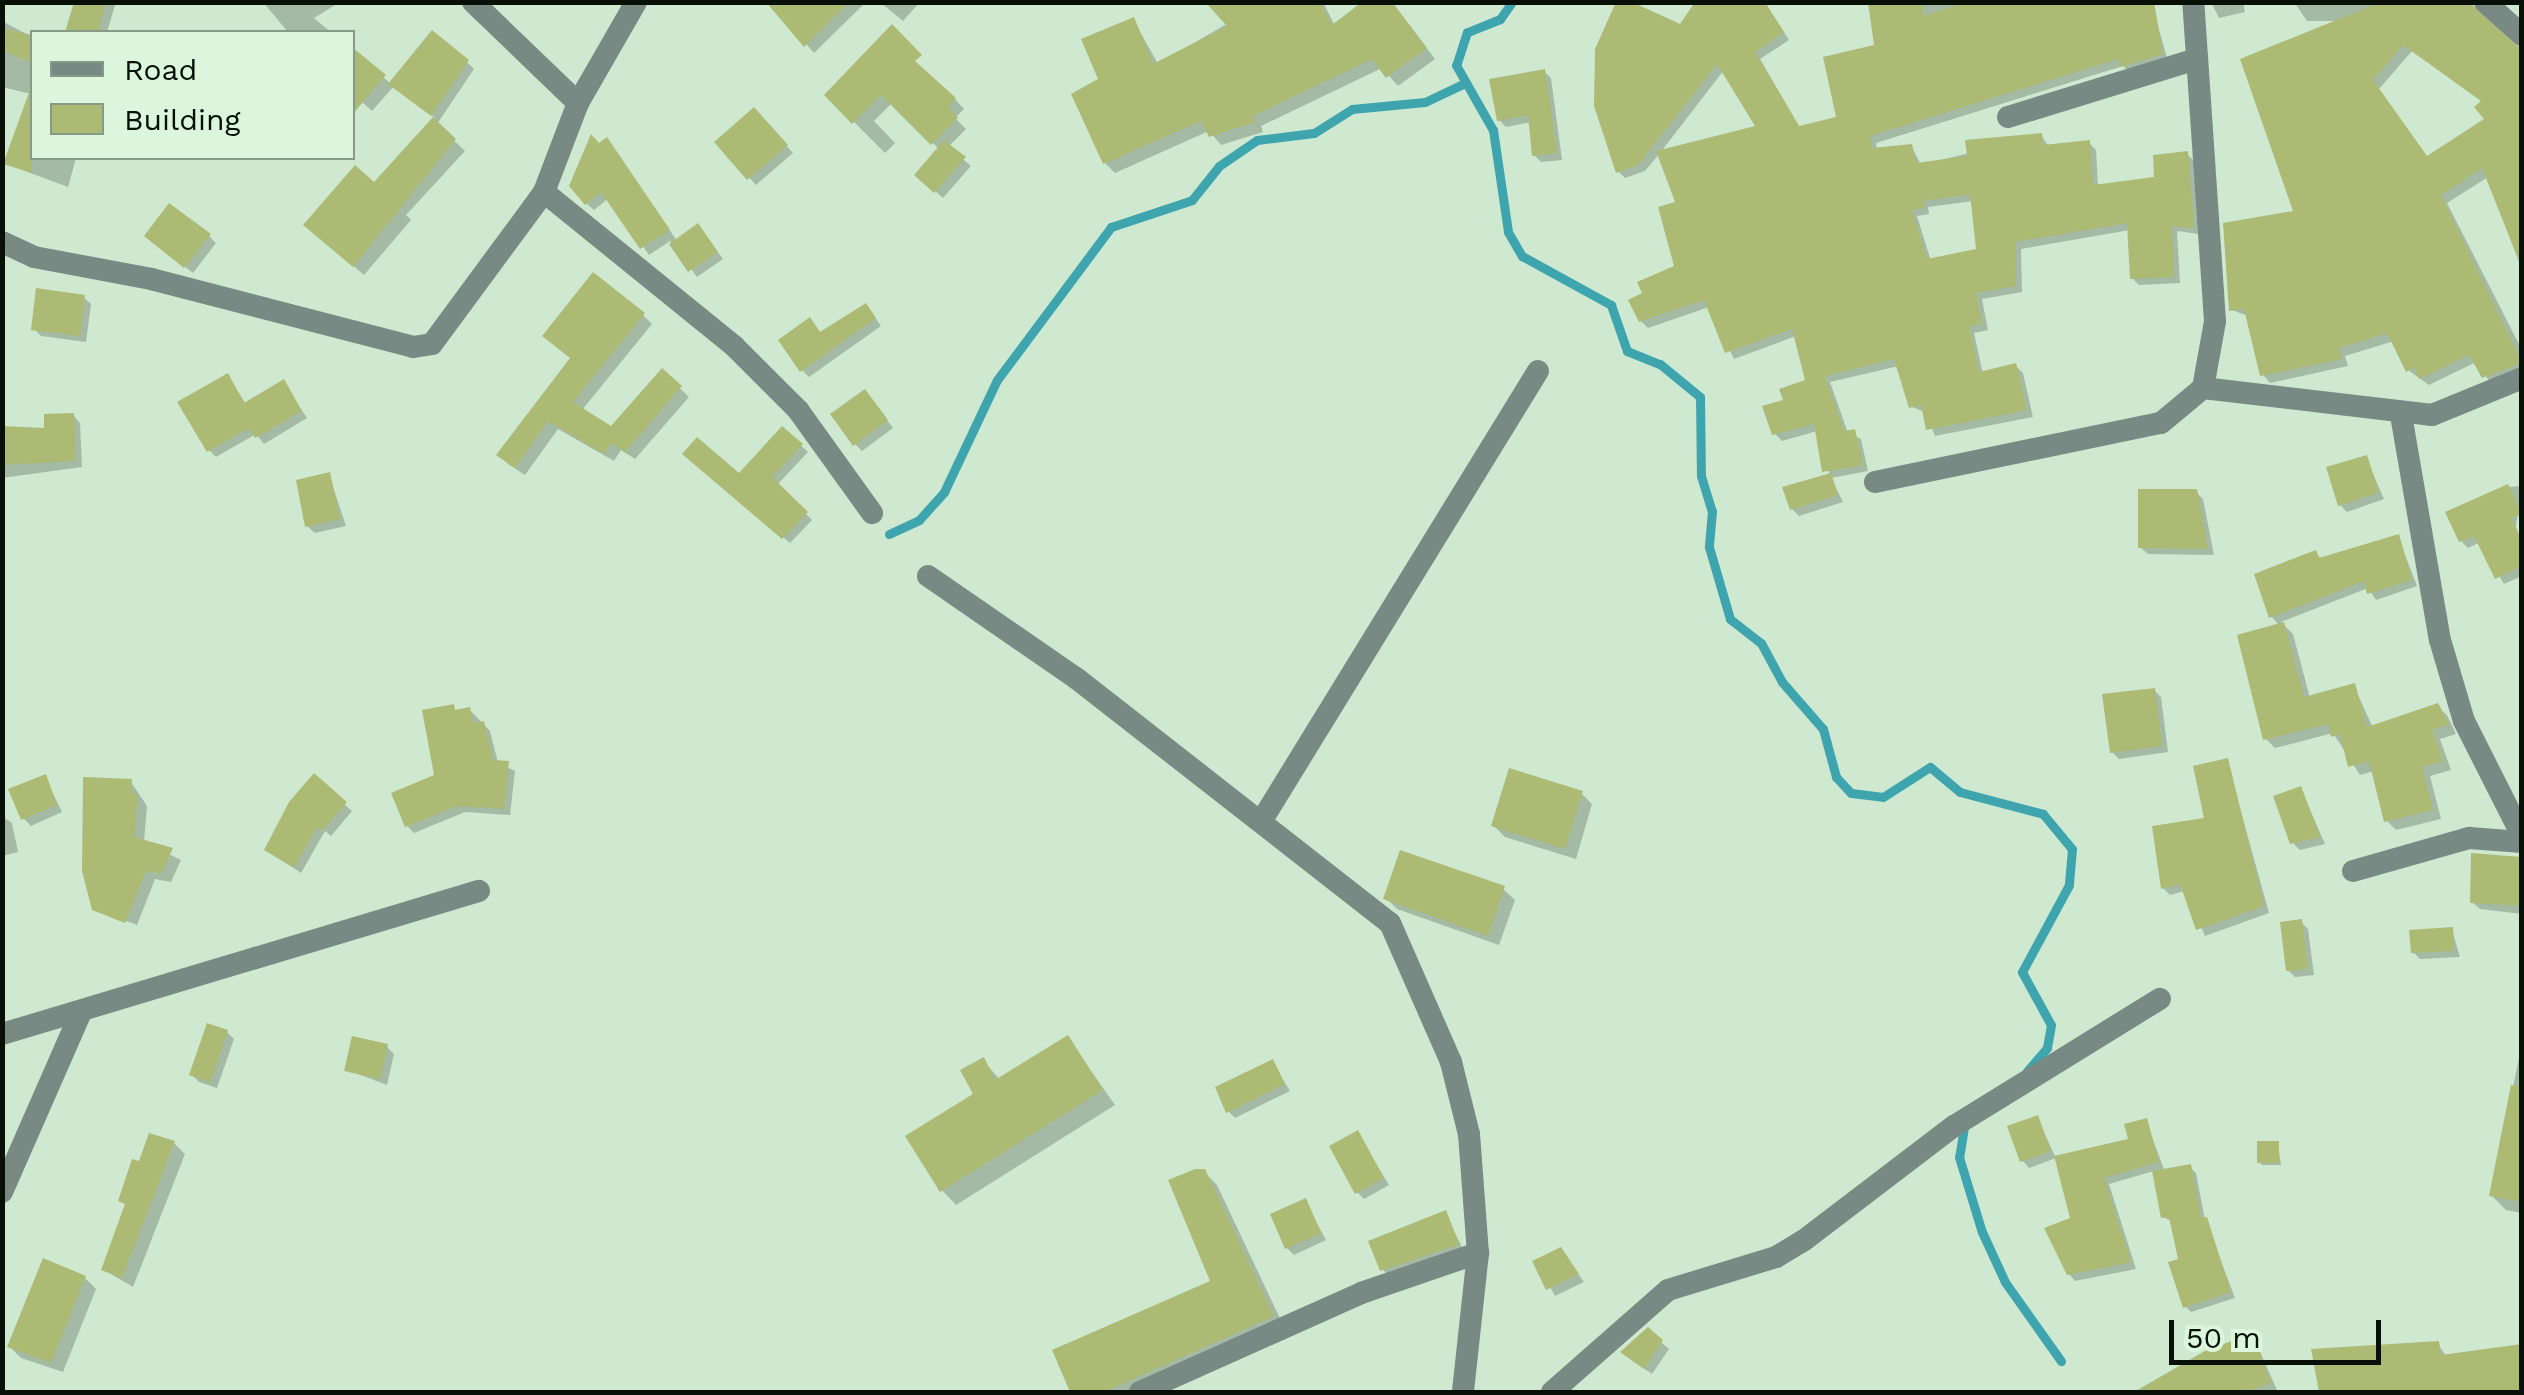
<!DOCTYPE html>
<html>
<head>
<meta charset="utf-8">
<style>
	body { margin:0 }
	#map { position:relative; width:2524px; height:1395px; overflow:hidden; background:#cee9cf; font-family:"Work Sans",sans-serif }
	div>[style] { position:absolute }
	.shadow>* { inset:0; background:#0003 }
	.stream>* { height:9px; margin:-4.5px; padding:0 4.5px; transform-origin:4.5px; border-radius:4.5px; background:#3ea5ae }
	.building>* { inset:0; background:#adba74 }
	.minor>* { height:22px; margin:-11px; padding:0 11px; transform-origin:11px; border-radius:11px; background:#798984 }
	span { translate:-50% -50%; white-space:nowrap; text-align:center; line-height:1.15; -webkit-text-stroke:8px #dbf6dc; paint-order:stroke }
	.frame { position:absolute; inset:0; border:5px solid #070f07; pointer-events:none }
	.legend { position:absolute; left:30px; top:30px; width:325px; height:130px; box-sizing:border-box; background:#dbf6dc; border:2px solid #869a87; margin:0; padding:12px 18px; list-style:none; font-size:30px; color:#070f07 }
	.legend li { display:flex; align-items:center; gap:20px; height:50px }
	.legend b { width:50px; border:2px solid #869a87 }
	.scale { position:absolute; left:2169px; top:1320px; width:212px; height:45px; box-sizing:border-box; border:5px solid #070f07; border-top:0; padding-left:12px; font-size:30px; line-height:35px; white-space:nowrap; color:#070f07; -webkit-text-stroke:8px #dbf6dc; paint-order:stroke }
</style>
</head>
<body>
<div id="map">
	<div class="shadow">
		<div style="clip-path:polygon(65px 2px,116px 2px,107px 32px,68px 32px,75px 5px)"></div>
		<div style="clip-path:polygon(263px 2px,340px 2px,314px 18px,331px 32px,288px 32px)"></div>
		<div style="clip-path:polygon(784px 2px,866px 2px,814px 53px,776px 10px)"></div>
		<div style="clip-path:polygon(880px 2px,920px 2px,903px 21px)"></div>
		<div style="clip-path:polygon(1264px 2px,1323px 2px,1335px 26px,1392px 2px,1435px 59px,1398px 86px,1382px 68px,1261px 126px,1263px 132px,1221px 145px,1209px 131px,1115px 173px,1105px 163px,1101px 81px,1133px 19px,1158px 64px)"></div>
		<div style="clip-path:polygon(evenodd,1869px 2px,2151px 2px,2168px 61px,2129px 72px,2123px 66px,1876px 143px,1877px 150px,1912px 147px,1921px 165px,2041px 135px,2049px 147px,2089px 143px,2096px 150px,2098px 186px,2156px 179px,2187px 154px,2194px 161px,2199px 234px,2177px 231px,2180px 283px,2139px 285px,2132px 278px,2130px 230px,2021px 249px,2022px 292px,1982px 299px,1988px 330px,1974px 333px,1983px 374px,2016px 366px,2023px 373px,2033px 417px,1935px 436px,1925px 412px,1912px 407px,1899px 366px,1830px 382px,1848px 433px,1861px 439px,1868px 471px,1831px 478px,1843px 502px,1799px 516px,1792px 509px,1830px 476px,1817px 431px,1782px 441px,1775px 434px,1786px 401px,1808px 381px,1796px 336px,1734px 359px,1709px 307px,1648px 328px,1641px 321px,1677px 268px,1679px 204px,1660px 153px,1645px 171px,1625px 178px,1618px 171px,1681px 27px,1767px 6px,1789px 40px,1760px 59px,1800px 128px,1839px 118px,1877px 47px,1869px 2px,1724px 70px,1759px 127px,1660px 153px,1724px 70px,1869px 2px,1974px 201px,1979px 250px,1931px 261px,1917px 216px,1929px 214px,1928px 207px,1974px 201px)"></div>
		<div style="clip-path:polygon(2211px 2px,2243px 2px,2245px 12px,2219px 18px)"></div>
		<div style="clip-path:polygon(evenodd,2294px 2px,2452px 2px,2522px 164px,2522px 269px,2488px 177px,2447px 203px,2522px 350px,2522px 375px,2492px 385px,2476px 362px,2429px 385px,2408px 370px,2394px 341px,2345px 356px,2348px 366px,2270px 383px,2263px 375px,2248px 316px,2232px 310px,2296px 212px,2341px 21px,2307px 21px,2294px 2px,2412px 51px,2484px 102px,2487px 120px,2428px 158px,2379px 89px,2412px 51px)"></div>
		<div style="clip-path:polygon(2px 21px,32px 37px,32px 158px,76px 158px,68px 187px,6px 164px,31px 94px,2px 87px)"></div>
		<div style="clip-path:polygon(352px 50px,391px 84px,467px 62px,474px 69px,437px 124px,465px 151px,406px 215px,411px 220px,364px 275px,317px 235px,374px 186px,435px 118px,394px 86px,372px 111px,352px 93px)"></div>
		<div style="clip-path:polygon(1544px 71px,1551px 78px,1562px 160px,1541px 162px,1534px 155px,1531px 122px,1506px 127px,1499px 120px)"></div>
		<div style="clip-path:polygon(839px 83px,955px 99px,964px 109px,955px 118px,966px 129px,948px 147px,971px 166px,943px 198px,917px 175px,940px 150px,892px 103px,874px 121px,895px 143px,885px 153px,827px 95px)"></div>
		<div style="clip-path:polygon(761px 117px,793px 153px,756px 185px,717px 142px)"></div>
		<div style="clip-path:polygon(599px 146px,613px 147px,677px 241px,704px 234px,723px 259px,697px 277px,670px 241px,649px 255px,609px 198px,594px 210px,587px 204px)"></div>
		<div style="clip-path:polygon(209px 236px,216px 243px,193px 273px,154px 243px)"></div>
		<div style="clip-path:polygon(83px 297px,91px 304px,86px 342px,41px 336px,34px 329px)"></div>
		<div style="clip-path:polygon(872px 313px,881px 326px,809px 377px,802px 370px,817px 328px,821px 334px)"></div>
		<div style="clip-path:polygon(643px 315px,652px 324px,582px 410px,612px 429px,662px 371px,689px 397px,635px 459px,621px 450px,614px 461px,558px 429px,525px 475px,508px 464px,499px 455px,572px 359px)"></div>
		<div style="clip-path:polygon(228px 376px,246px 404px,283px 382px,307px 418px,264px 444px,256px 434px,216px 457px,209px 450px)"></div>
		<div style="clip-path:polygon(871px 399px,893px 428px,862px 451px,855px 444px)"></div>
		<div style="clip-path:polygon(73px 415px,80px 423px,82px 467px,2px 478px,2px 428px,47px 431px)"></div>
		<div style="clip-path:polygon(783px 429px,808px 452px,777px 485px,812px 520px,790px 543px,692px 460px,739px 477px)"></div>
		<div style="clip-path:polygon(2366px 458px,2384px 499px,2347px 512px,2340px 505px)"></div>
		<div style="clip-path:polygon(329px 475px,346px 526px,315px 533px,307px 526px)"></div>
		<div style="clip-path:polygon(2522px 486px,2516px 526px,2522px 576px,2504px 584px,2480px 542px,2468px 548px,2461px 541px,2508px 487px)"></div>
		<div style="clip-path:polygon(2196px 492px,2203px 499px,2214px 555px,2148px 554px,2140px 547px)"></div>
		<div style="clip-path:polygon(2398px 537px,2417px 586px,2376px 600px,2368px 588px,2281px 622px,2293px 634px,2310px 698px,2354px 686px,2373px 728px,2437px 706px,2447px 715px,2456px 734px,2440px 739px,2451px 770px,2430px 776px,2441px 819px,2396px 830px,2386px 820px,2374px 771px,2360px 775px,2333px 733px,2275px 748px,2266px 739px,2280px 626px,2271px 616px,2315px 553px,2322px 559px)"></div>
		<div style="clip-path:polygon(2154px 690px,2161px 697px,2168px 752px,2119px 759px,2112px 752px)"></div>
		<div style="clip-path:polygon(469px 709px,490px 731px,498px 763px,515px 771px,510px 815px,465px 812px,414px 833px,407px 826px)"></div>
		<div style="clip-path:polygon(2227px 761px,2269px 913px,2205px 936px,2185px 891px,2170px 895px,2163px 888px,2207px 820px)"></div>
		<div style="clip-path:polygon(45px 777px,62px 812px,31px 826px,24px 819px)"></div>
		<div style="clip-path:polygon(314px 777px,352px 811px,331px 836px,325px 831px,301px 873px,267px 850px)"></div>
		<div style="clip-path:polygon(131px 782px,147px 806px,144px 842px,181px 860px,171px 882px,155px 879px,137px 925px,94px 909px)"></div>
		<div style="clip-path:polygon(2301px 789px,2325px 844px,2300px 850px,2292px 842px)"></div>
		<div style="clip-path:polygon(1581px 793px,1592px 804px,1576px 859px,1505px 837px,1494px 826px)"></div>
		<div style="clip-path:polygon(2px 816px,12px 823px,18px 852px,2px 856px)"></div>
		<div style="clip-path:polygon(2522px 859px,2522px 914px,2480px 909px,2472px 902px)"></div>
		<div style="clip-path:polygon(1503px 889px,1515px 900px,1499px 945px,1397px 909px,1386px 898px)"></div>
		<div style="clip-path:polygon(2301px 922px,2308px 929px,2314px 975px,2295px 977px,2288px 970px)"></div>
		<div style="clip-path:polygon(2452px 930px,2460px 957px,2420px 959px,2413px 952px)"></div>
		<div style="clip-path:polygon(227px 1032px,234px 1039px,217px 1088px,199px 1082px,192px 1075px)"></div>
		<div style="clip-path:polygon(1068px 1038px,1115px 1105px,956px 1205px,942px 1190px,983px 1060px,1000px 1080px)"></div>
		<div style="clip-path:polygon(2522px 1043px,2522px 1213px,2506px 1210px,2491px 1195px)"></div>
		<div style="clip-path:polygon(387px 1047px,394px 1054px,387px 1085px,347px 1070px)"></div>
		<div style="clip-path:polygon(1272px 1062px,1290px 1091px,1235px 1118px,1228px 1111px)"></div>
		<div style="clip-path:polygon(2037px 1118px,2056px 1158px,2029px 1168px,2022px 1160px)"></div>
		<div style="clip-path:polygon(2146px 1121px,2165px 1172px,2190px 1167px,2196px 1173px,2205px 1220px,2235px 1298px,2191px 1312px,2185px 1306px,2173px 1222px,2163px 1217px,2154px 1171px,2109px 1184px,2136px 1269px,2075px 1281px,2069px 1274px,2073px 1220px,2057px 1158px,2131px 1141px)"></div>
		<div style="clip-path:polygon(1357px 1133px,1389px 1185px,1364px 1199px,1357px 1192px)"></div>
		<div style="clip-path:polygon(174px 1143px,185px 1154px,133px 1287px,104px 1270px,127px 1206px,121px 1200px,141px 1164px)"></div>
		<div style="clip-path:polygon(2278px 1144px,2281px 1165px,2262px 1165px,2259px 1162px)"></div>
		<div style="clip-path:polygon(1204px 1172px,1217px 1185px,1285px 1329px,1145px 1392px,1073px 1392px,1055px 1351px,1213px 1282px)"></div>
		<div style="clip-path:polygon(1305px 1201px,1326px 1240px,1294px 1255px,1287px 1248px)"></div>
		<div style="clip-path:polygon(1445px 1213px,1464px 1251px,1389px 1276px,1382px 1269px)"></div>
		<div style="clip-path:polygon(1561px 1250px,1584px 1282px,1555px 1296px,1536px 1262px)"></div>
		<div style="clip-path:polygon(85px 1278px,96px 1289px,63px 1372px,21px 1358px,10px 1347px)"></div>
		<div style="clip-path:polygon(1648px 1331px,1669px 1349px,1652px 1374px,1630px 1359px)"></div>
		<div style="clip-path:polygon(2253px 1336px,2277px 1390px,2139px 1392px)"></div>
		<div style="clip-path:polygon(2438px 1344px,2446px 1356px,2522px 1346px,2522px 1392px,2323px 1392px,2314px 1352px)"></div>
	</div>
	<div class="stream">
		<div style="left:1512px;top:2px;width:21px;rotate:125deg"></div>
		<div style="left:1500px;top:19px;width:35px;rotate:158deg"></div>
		<div style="left:1467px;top:32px;width:35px;rotate:108deg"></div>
		<div style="left:1456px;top:65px;width:75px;rotate:60.4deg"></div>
		<div style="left:1493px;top:130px;width:103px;rotate:81.6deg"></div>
		<div style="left:1508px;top:232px;width:28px;rotate:60deg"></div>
		<div style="left:1522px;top:256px;width:102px;rotate:28.8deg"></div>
		<div style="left:1611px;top:305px;width:49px;rotate:70.8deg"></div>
		<div style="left:1627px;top:351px;width:35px;rotate:22deg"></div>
		<div style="left:1660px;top:364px;width:52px;rotate:39.5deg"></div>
		<div style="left:1700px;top:397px;width:79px;rotate:89.3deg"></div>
		<div style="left:1701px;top:476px;width:37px;rotate:73deg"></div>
		<div style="left:1712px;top:511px;width:36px;rotate:95deg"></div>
		<div style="left:1709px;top:547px;width:75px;rotate:73.7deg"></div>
		<div style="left:1730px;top:619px;width:39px;rotate:38deg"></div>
		<div style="left:1761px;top:643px;width:44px;rotate:61.7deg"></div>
		<div style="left:1782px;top:682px;width:62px;rotate:48.9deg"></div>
		<div style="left:1823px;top:729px;width:50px;rotate:74.8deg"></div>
		<div style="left:1836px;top:777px;width:22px;rotate:47deg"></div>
		<div style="left:1851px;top:793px;width:32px;rotate:7deg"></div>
		<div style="left:1883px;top:797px;width:56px;rotate:-32.6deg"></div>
		<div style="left:1930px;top:767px;width:39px;rotate:40deg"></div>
		<div style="left:1960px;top:792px;width:86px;rotate:14.8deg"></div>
		<div style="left:2043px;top:814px;width:45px;rotate:50.4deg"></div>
		<div style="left:2072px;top:849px;width:36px;rotate:95deg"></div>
		<div style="left:2069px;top:885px;width:99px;rotate:118.4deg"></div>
		<div style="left:2022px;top:972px;width:60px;rotate:61.3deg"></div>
		<div style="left:2051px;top:1025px;width:23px;rotate:100deg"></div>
		<div style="left:2047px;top:1048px;width:30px;rotate:131deg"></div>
		<div style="left:889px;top:534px;width:33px;rotate:-25deg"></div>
		<div style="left:919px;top:520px;width:38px;rotate:-48deg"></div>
		<div style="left:944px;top:492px;width:124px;rotate:-64.7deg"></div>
		<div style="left:997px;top:380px;width:191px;rotate:-53.3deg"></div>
		<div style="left:1111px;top:227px;width:85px;rotate:-18.4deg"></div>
		<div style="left:1192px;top:200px;width:43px;rotate:-51.5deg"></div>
		<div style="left:1219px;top:166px;width:46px;rotate:-34.4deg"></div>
		<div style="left:1257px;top:140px;width:57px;rotate:-7deg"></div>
		<div style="left:1314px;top:133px;width:45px;rotate:-32.3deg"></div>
		<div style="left:1352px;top:109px;width:73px;rotate:-5.5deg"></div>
		<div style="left:1425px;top:102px;width:44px;rotate:-25.4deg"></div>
		<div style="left:1964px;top:1127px;width:30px;rotate:99deg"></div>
		<div style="left:1959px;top:1157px;width:78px;rotate:73deg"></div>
		<div style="left:1982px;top:1232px;width:55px;rotate:65.3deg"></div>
		<div style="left:2005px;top:1282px;width:97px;rotate:54.7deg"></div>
	</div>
	<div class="building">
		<div style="clip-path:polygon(74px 2px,106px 2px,98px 32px,65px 32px)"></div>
		<div style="clip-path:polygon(766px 2px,849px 2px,804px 47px)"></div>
		<div style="clip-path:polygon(1205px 2px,1320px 2px,1332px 25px,1362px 2px,1392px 2px,1427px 48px,1386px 78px,1372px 59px,1253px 116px,1255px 122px,1209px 137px,1201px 121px,1103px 164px,1071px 94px,1098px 79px,1081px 39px,1134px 17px,1153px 64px,1227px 26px)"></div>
		<div style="clip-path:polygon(evenodd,1616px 2px,1632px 2px,1680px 24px,1695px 2px,1765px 2px,1784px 32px,1755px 52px,1799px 126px,1836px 117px,1823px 57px,1874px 45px,1868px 2px,1922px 2px,1924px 16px,1966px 2px,2154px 2px,2163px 54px,2120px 67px,2118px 59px,1870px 136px,1872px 148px,1912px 144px,1916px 163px,1967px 156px,1965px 140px,2042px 133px,2043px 145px,2090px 140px,2093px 185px,2154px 177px,2153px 155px,2188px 151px,2194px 228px,2172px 226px,2174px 277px,2130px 279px,2127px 223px,2015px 242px,2016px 286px,1976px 293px,1982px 324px,1969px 326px,1979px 372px,2016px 363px,2027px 410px,1926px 430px,1921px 405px,1909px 408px,1894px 359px,1825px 376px,1844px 431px,1855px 429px,1863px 465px,1822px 472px,1814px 424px,1772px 435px,1762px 406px,1783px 400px,1779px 389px,1805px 380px,1792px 329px,1725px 353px,1704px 300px,1639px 322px,1628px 300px,1642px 293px,1637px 282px,1674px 266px,1658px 207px,1675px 202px,1656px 151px,1755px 126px,1717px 64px,1638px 165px,1616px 173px,1594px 106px,1595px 49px,1616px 2px,1970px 194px,1976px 249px,1927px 259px,1912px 210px,1924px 208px,1923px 201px,1970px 194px)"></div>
		<div style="clip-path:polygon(evenodd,2381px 2px,2469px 2px,2522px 50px,2522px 269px,2482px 168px,2441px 195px,2522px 363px,2482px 378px,2469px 355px,2419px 379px,2414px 367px,2406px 372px,2387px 333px,2339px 348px,2342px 359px,2260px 376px,2244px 309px,2229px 311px,2223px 223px,2293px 211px,2240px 59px,2381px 2px,2403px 45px,2481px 101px,2474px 107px,2484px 119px,2427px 156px,2373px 80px,2403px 45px)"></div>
		<div style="clip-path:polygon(892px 24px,922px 55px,915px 61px,956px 98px,948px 107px,958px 118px,931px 145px,881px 95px,852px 124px,824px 95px)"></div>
		<div style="clip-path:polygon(2px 28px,32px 35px,32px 63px,2px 50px)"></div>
		<div style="clip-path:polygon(432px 30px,469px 60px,431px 116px,388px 84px)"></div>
		<div style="clip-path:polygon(352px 47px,386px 75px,352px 115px)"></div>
		<div style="clip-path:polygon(1545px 69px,1557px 153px,1532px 156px,1528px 115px,1497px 121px,1489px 79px)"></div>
		<div style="clip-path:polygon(30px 90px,32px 91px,32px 173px,3px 164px)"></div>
		<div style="clip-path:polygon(754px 107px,788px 145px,747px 180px,714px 142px)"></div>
		<div style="clip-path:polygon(433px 117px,456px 139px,353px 267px,303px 225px,355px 165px,374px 182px)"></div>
		<div style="clip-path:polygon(591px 134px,599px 143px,607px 137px,670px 230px,640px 249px,601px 192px,585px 205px,569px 186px)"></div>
		<div style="clip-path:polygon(944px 140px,966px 157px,934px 193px,914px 175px)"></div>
		<div style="clip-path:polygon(169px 203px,211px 234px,184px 268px,144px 236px)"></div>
		<div style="clip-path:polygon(698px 223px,718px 252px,688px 272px,669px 244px)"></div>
		<div style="clip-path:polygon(593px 272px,645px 313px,573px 402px,611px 426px,662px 368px,682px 386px,625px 452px,611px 443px,604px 454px,548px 421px,515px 468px,496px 455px,570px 358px,542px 336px)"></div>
		<div style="clip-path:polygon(36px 288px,85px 295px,80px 336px,31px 330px)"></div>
		<div style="clip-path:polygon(866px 303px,876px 318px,800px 372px,778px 340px,810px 317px,820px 332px)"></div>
		<div style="clip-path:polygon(228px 373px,244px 403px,284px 379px,302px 411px,255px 438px,249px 428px,207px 452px,177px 402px)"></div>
		<div style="clip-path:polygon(865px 389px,888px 420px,853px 446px,830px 414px)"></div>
		<div style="clip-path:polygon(74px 413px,76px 461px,2px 465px,2px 426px,44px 428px,44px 414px)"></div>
		<div style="clip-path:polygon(782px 426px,803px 444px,772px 477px,808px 512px,782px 539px,682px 454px,697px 437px,739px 473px)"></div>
		<div style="clip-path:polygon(2367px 455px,2379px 492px,2338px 506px,2326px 467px)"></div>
		<div style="clip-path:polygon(330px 472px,340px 519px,305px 527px,296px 480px)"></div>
		<div style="clip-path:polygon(1831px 473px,1838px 495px,1790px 510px,1782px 487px)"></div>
		<div style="clip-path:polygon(2508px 484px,2522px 514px,2511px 518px,2522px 540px,2522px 566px,2495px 579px,2474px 536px,2459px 542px,2445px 512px)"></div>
		<div style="clip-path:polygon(2138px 489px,2197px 489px,2208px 549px,2138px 548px)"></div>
		<div style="clip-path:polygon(2399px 534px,2412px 580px,2367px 594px,2364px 581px,2269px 618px,2254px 574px,2316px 550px,2319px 558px)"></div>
		<div style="clip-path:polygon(2284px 622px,2304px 697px,2355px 683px,2367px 727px,2438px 703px,2449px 724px,2432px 730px,2443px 761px,2422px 767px,2433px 810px,2384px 822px,2369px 761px,2348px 767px,2340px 734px,2331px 737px,2328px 724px,2263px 740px,2237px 635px)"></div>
		<div style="clip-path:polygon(2155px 688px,2162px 746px,2110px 753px,2102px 694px)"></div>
		<div style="clip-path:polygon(454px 704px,455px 710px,470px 707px,473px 723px,484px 721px,493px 760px,509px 761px,504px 809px,457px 806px,405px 827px,391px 793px,434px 775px,422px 710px)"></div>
		<div style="clip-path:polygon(2228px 758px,2264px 906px,2196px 930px,2180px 884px,2161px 889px,2152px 826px,2204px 818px,2193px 766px)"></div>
		<div style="clip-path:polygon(1509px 768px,1583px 791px,1565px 849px,1491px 826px)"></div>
		<div style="clip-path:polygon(314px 773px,347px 802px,322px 831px,317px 827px,294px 868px,264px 850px,289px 802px)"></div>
		<div style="clip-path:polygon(46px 774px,57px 805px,21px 820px,8px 789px)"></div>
		<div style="clip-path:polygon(83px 777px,132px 779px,131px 793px,138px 794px,134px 837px,173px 848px,161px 874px,146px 871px,125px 923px,92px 910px,82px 871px)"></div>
		<div style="clip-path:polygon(2301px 786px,2320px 837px,2290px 844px,2273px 796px)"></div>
		<div style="clip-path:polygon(1400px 850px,1505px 886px,1488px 936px,1383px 899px)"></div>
		<div style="clip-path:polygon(2471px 853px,2522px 857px,2522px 906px,2470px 903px)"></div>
		<div style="clip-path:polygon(2302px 919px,2308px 969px,2286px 971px,2280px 922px)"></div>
		<div style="clip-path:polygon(2453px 927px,2454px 951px,2411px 953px,2409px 930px)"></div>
		<div style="clip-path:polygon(207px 1023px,228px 1030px,210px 1083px,189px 1075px)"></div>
		<div style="clip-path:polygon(1068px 1035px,1103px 1090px,940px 1192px,905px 1136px,973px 1094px,960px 1070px,984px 1057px,995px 1080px)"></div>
		<div style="clip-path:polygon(352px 1036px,388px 1044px,380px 1079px,344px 1071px)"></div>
		<div style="clip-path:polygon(1273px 1059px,1285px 1084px,1226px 1113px,1215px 1087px)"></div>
		<div style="clip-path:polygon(2511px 1085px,2522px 1086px,2522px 1202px,2489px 1196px)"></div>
		<div style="clip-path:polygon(2038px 1115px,2051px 1151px,2020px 1162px,2007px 1126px)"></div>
		<div style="clip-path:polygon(2147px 1118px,2159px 1162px,2104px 1178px,2131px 1262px,2067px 1275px,2044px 1228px,2070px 1218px,2054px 1156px,2128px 1139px,2124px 1124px)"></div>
		<div style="clip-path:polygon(1358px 1130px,1384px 1178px,1355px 1194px,1329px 1146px)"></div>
		<div style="clip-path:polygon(149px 1133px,175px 1141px,122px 1278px,101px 1270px,125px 1204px,118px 1201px,132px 1159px,139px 1161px)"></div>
		<div style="clip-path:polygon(2257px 1141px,2279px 1141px,2279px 1163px,2257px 1163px)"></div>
		<div style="clip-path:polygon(2191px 1164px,2201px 1218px,2207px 1217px,2231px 1292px,2183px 1308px,2168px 1262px,2178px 1259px,2169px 1217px,2161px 1218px,2152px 1171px)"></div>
		<div style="clip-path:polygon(1195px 1169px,1205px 1169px,1274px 1316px,1104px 1392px,1070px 1392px,1052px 1350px,1210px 1281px,1168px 1180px)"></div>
		<div style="clip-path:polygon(1306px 1198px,1321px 1233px,1285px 1249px,1270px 1214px)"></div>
		<div style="clip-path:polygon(1446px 1210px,1459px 1244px,1380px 1271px,1368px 1241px)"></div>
		<div style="clip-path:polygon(1561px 1247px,1579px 1274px,1546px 1290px,1532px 1261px)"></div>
		<div style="clip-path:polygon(43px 1258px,86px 1276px,51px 1363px,7px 1347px)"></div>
		<div style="clip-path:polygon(1648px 1327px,1663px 1340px,1644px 1369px,1620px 1352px)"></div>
		<div style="clip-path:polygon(2253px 1333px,2271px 1383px,2246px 1392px,2134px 1392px,2205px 1351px)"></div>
		<div style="clip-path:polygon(2439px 1341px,2441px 1355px,2522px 1344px,2522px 1392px,2319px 1392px,2311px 1349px)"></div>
	</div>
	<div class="minor">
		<div style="left:473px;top:2px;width:146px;rotate:43.9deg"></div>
		<div style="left:2485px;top:2px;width:50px;rotate:41.7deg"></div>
		<div style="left:2008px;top:117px;width:198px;rotate:-17.1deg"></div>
		<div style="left:544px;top:192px;width:245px;rotate:39deg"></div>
		<div style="left:734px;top:346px;width:91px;rotate:45deg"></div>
		<div style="left:798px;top:410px;width:127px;rotate:54.3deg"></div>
		<div style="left:2px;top:242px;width:35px;rotate:25deg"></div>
		<div style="left:34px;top:257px;width:119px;rotate:10.6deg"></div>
		<div style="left:151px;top:279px;width:271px;rotate:14.5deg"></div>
		<div style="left:413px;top:347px;width:19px;rotate:-9deg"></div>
		<div style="left:432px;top:344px;width:189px;rotate:-53.6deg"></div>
		<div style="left:544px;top:192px;width:95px;rotate:-69.1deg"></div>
		<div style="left:578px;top:103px;width:116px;rotate:-60.1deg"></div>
		<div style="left:2203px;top:388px;width:231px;rotate:6.7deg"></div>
		<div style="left:2432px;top:415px;width:97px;rotate:-22.3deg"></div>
		<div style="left:2401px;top:415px;width:228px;rotate:80.2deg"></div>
		<div style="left:2440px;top:640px;width:84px;rotate:73.5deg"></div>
		<div style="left:2464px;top:721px;width:129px;rotate:63.2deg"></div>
		<div style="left:1875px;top:482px;width:292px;rotate:-11.7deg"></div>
		<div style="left:2161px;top:423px;width:55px;rotate:-39.8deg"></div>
		<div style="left:2203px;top:388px;width:68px;rotate:-79.8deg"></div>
		<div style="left:2215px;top:321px;width:320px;rotate:-93.9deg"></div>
		<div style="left:928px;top:576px;width:180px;rotate:34.6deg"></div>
		<div style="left:1076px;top:678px;width:398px;rotate:38deg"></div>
		<div style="left:1390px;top:923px;width:152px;rotate:66.3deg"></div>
		<div style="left:1451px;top:1062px;width:74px;rotate:76deg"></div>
		<div style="left:1469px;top:1134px;width:119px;rotate:85.7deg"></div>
		<div style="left:1478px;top:1253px;width:140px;rotate:96.2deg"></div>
		<div style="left:1262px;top:820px;width:527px;rotate:-58.42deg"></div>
		<div style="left:2353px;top:871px;width:121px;rotate:-15.9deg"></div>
		<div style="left:2469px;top:838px;width:53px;rotate:4.3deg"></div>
		<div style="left:2px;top:1034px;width:498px;rotate:-16.7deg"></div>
		<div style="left:2px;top:1192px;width:197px;rotate:-66.3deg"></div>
		<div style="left:1140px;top:1392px;width:242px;rotate:-24.1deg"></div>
		<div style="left:1361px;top:1293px;width:124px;rotate:-18.9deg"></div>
		<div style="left:1552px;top:1392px;width:154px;rotate:-41.3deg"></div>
		<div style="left:1668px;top:1290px;width:113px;rotate:-17deg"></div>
		<div style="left:1776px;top:1257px;width:31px;rotate:-31deg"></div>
		<div style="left:1803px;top:1241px;width:190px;rotate:-37.3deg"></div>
		<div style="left:1954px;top:1126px;width:242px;rotate:-31.7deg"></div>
	</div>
	<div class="frame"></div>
	<ul class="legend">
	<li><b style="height:12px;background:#798984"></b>Road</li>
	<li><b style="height:28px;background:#adba74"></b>Building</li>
	</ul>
	<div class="scale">50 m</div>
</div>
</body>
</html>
